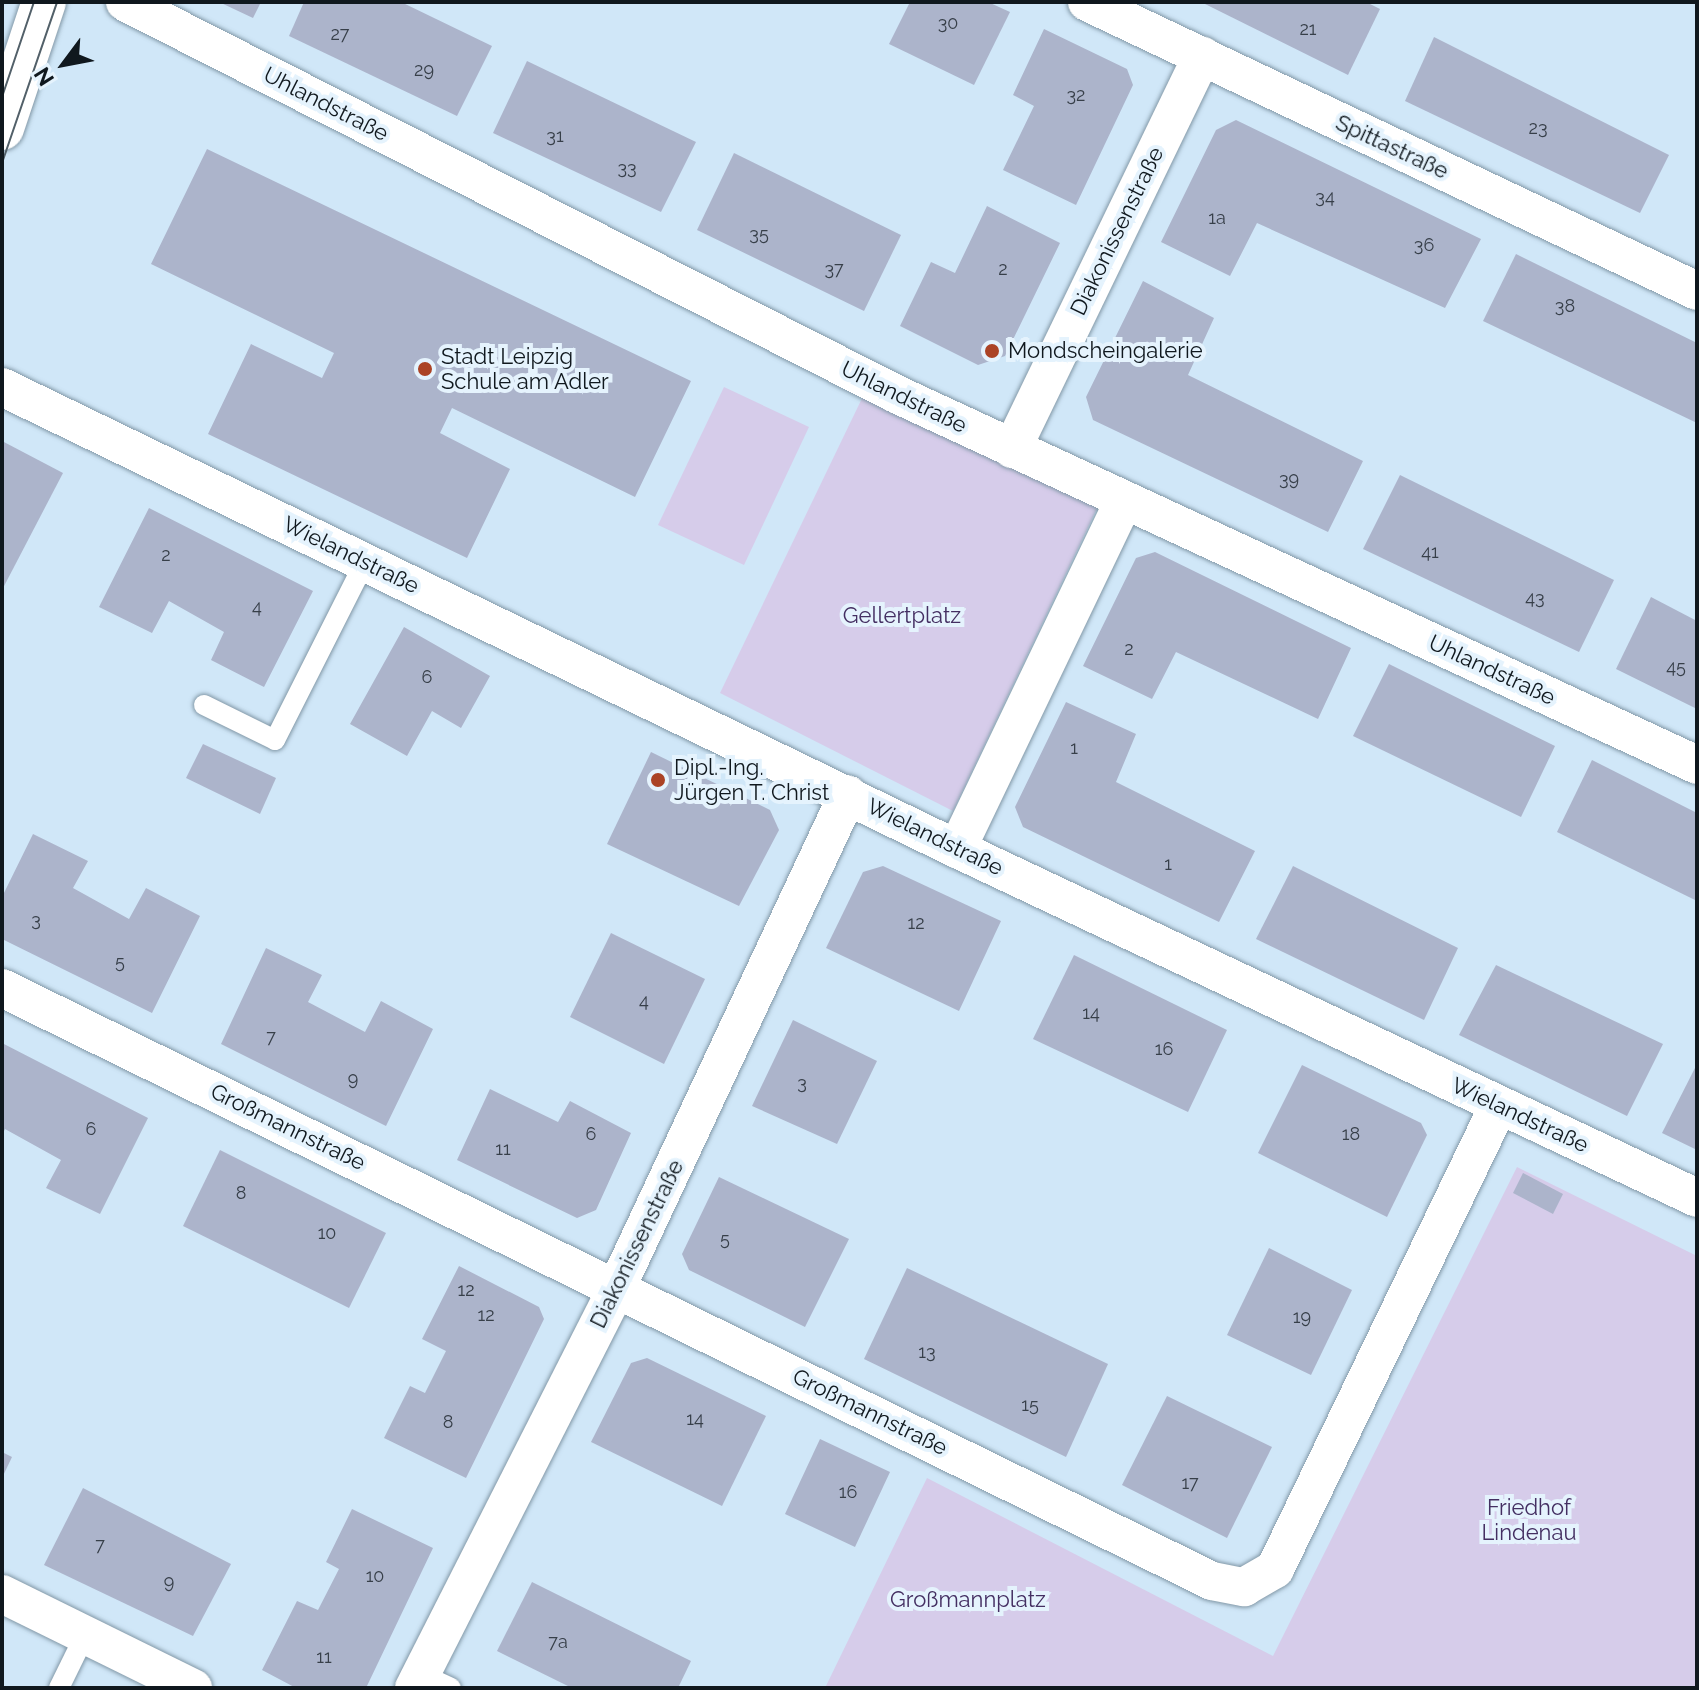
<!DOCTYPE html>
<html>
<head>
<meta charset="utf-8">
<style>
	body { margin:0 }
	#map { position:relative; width:1699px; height:1690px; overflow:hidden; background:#d0e7f8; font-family:Raleway,sans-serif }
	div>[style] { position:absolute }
	.green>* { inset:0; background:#d6ccea }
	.building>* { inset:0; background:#acb4cb }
	.roads { filter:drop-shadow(0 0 2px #8298a7) drop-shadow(0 0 2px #8298a7) }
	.service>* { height:20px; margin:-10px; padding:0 10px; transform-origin:10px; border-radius:10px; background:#fff }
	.minor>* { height:38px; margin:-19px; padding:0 19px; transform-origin:19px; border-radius:19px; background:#fff }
	.tertiary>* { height:44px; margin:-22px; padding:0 22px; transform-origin:22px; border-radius:22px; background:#fff }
	.tram>* { height:2px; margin:-1px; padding:0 1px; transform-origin:1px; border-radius:1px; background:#526069 }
	.dots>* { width:22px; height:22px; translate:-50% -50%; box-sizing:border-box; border:4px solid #e5f3fd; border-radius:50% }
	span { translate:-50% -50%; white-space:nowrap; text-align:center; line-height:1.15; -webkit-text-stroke:8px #e5f3fd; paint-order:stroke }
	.number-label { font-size:18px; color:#373f49 }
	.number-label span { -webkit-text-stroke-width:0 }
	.street-label { font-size:22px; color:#10181e }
	.poi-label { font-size:22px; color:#10181e }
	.left { translate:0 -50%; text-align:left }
	.park-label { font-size:22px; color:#442f62 }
	.frame { position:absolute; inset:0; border:4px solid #10181e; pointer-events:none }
	.north { position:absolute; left:24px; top:24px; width:80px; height:80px; -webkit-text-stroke:6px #e5f3fd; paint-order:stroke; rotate:238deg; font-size:22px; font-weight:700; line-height:32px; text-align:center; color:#10181e }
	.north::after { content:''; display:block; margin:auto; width:28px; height:36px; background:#10181e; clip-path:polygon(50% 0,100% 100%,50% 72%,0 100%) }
</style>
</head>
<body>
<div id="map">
	<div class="green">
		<div style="clip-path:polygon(724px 387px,809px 427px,744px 565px,658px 525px)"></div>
		<div style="clip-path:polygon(866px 390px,1100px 502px,953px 811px,720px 693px)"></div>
		<div style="clip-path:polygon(1517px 1167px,1697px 1256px,1697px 1688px,825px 1688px,927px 1478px,1273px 1656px)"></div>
	</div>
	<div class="building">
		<div style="clip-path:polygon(219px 2px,261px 2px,253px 18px)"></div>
		<div style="clip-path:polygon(304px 2px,401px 2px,492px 46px,457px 116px,289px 36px)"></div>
		<div style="clip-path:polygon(910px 2px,988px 2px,1010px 12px,974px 85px,889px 44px)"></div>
		<div style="clip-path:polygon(1201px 2px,1366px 2px,1380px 9px,1348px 75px)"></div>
		<div style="clip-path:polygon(1044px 29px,1127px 69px,1133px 85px,1076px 205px,1003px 170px,1034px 106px,1013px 95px)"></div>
		<div style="clip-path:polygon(1434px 37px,1669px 155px,1640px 213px,1405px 101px)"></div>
		<div style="clip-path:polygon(527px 61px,696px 142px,661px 212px,493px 133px)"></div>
		<div style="clip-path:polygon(1236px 120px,1481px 239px,1445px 308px,1257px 223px,1230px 276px,1161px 242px,1216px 130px)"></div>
		<div style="clip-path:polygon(207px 149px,691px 381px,635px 497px,452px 408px,440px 433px,510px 469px,467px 558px,208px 434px,251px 344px,322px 378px,334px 353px,151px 264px)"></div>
		<div style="clip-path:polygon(734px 153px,901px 235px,864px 311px,697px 230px)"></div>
		<div style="clip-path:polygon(987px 206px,1060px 243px,1005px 356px,978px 365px,900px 326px,931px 262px,955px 273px)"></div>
		<div style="clip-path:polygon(1516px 254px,1697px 343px,1697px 423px,1483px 321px)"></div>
		<div style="clip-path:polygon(1143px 281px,1214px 318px,1188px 375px,1363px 461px,1328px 532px,1093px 420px,1086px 397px)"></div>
		<div style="clip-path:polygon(2px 441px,63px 473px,2px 590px)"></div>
		<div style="clip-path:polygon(1400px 475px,1614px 580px,1579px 652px,1363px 549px)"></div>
		<div style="clip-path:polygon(149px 508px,313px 591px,264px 687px,211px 660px,224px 632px,169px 601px,152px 633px,99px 607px)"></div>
		<div style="clip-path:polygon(1155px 552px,1351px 648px,1318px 719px,1176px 652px,1152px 699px,1083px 666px,1136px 558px)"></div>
		<div style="clip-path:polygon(1651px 597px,1697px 621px,1697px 709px,1616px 669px)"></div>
		<div style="clip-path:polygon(404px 627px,490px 676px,461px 728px,432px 711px,407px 756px,350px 724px)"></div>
		<div style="clip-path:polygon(1389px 664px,1555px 746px,1521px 817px,1353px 736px)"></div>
		<div style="clip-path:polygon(1066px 702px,1136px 734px,1116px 782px,1255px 851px,1219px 922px,1023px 827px,1015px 807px)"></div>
		<div style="clip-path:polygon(203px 744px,276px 778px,260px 814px,186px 778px)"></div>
		<div style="clip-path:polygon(651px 752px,770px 810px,779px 830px,739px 906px,607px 844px)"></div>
		<div style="clip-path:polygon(1592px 760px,1697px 813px,1697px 901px,1557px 832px)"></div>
		<div style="clip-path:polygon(33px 834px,88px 861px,73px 888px,129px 919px,146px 888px,200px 916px,152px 1013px,2px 939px,2px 897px)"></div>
		<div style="clip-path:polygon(883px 866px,1001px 921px,959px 1011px,826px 948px,863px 872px)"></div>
		<div style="clip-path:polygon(1293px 866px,1458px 948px,1424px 1020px,1256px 939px)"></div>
		<div style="clip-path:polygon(611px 933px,705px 979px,664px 1064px,570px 1017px)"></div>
		<div style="clip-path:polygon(266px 948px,322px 975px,308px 1002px,365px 1032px,381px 1001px,433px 1029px,386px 1126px,221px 1044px)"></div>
		<div style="clip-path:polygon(1074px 955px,1227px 1030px,1188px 1112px,1033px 1039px)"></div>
		<div style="clip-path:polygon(1496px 965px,1663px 1044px,1627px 1116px,1459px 1035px)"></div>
		<div style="clip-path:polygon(793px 1020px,877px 1061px,837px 1144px,752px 1106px)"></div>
		<div style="clip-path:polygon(2px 1043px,148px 1118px,100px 1214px,46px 1188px,61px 1160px,5px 1129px,2px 1135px)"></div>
		<div style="clip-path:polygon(1697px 1064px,1697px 1150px,1662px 1133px)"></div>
		<div style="clip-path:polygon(1302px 1065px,1421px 1123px,1427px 1135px,1387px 1217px,1258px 1153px)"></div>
		<div style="clip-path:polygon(490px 1089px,558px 1122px,570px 1101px,631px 1133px,596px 1210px,577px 1218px,457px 1160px)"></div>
		<div style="clip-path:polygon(220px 1150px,386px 1233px,349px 1308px,183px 1226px)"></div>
		<div style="clip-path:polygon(1523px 1173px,1563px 1194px,1553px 1214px,1513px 1193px)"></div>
		<div style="clip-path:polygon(719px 1177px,849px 1239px,805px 1327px,689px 1270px,682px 1254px)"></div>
		<div style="clip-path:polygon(1269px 1248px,1352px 1290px,1311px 1375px,1227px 1335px)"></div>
		<div style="clip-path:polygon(459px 1266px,539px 1307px,544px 1319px,466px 1478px,384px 1438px,410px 1386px,425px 1393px,446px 1351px,422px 1339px)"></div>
		<div style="clip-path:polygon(907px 1268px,1108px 1364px,1066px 1457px,864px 1359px)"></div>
		<div style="clip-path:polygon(647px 1358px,766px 1416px,722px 1506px,591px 1442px,631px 1363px)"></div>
		<div style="clip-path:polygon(1167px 1396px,1272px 1447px,1227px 1538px,1122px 1485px)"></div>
		<div style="clip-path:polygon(820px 1439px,890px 1472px,855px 1547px,785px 1514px)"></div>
		<div style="clip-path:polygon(2px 1452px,12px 1457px,2px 1478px)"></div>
		<div style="clip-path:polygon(83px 1488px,231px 1564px,193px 1636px,44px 1565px)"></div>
		<div style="clip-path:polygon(352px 1509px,433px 1548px,366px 1688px,296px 1688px,262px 1670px,297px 1601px,318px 1610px,339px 1569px,326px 1562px)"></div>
		<div style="clip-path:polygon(532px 1582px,691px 1661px,678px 1688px,572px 1688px,497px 1651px)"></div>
	</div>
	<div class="roads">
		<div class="service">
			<div style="left:204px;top:705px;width:79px;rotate:26.2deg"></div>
			<div style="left:275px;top:740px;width:199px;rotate:-63.2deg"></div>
			<div style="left:421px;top:1674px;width:33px;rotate:25deg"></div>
			<div style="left:59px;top:1688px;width:59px;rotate:-63.9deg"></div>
		</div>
		<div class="minor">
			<div style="left:125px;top:2px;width:865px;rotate:26.95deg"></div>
			<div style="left:896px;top:394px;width:883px;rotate:24.85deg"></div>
			<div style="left:1087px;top:2px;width:675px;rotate:25.35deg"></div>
			<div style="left:2px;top:387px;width:1061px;rotate:25.82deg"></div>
			<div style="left:957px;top:849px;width:818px;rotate:25.25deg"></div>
			<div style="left:1012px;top:449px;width:437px;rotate:-64.2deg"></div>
			<div style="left:957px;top:849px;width:387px;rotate:-64.4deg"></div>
			<div style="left:2px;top:988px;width:1347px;rotate:26.11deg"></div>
			<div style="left:1212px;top:1581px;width:33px;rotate:11deg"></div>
			<div style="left:1244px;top:1587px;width:36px;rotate:-30deg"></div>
			<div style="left:1275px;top:1569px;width:515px;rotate:-64.23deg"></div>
			<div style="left:2px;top:1594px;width:213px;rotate:26.2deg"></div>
			<div style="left:414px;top:1688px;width:449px;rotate:-63.1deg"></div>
			<div style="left:617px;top:1287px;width:544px;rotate:-64.89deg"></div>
		</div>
		<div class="tertiary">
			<div style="left:2px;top:128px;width:133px;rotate:-71.6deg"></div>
		</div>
	</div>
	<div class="tram">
		<div style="left:2px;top:97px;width:100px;rotate:-71.4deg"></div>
		<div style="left:2px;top:163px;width:170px;rotate:-71.1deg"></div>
	</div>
	<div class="dots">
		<div style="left:992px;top:351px;background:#ab4325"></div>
		<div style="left:425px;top:369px;background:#ab4325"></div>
		<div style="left:658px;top:780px;background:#ab4325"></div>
	</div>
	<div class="number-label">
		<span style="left:948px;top:23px">30</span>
		<span style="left:1308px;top:29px">21</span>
		<span style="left:340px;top:34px">27</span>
		<span style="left:424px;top:70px">29</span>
		<span style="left:1076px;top:95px">32</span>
		<span style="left:1538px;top:128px">23</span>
		<span style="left:555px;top:136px">31</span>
		<span style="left:627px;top:168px">33</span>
		<span style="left:1325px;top:197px">34</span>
		<span style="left:1217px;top:218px">1a</span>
		<span style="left:759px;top:234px">35</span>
		<span style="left:1424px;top:245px">36</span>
		<span style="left:834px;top:269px">37</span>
		<span style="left:1003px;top:269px">2</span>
		<span style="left:1565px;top:306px">38</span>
		<span style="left:1289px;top:479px">39</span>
		<span style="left:1430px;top:552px">41</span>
		<span style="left:166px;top:555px">2</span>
		<span style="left:1535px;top:598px">43</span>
		<span style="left:257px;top:607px">4</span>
		<span style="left:1129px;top:649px">2</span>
		<span style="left:1676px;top:667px">45</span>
		<span style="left:427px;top:677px">6</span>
		<span style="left:1074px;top:748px">1</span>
		<span style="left:1168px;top:864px">1</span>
		<span style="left:36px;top:920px">3</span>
		<span style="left:916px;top:923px">12</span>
		<span style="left:120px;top:962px">5</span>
		<span style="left:644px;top:1001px">4</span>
		<span style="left:1091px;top:1013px">14</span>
		<span style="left:271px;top:1037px">7</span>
		<span style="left:1164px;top:1049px">16</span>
		<span style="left:353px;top:1079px">9</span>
		<span style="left:802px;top:1083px">3</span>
		<span style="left:91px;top:1129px">6</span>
		<span style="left:591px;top:1134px">6</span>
		<span style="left:1351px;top:1134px">18</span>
		<span style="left:503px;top:1149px">11</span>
		<span style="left:241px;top:1193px">8</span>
		<span style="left:327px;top:1233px">10</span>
		<span style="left:725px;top:1239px">5</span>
		<span style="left:466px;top:1290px">12</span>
		<span style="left:486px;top:1315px">12</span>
		<span style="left:1302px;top:1317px">19</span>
		<span style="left:927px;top:1352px">13</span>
		<span style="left:1030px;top:1405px">15</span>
		<span style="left:695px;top:1419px">14</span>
		<span style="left:448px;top:1422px">8</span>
		<span style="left:1190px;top:1483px">17</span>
		<span style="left:848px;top:1492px">16</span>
		<span style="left:100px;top:1545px">7</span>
		<span style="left:375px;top:1576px">10</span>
		<span style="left:169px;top:1582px">9</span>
		<span style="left:558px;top:1642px">7a</span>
		<span style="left:324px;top:1657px">11</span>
	</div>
	<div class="street-label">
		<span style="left:326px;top:104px;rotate:27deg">Uhlandstraße</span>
		<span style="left:1392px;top:147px;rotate:25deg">Spittastraße</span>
		<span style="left:1117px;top:231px;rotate:-64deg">Diakonissenstraße</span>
		<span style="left:904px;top:397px;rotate:26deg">Uhlandstraße</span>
		<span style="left:351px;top:555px;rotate:26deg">Wielandstraße</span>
		<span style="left:1492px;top:670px;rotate:25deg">Uhlandstraße</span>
		<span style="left:935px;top:837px;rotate:26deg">Wielandstraße</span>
		<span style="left:1520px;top:1115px;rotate:25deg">Wielandstraße</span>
		<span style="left:288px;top:1127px;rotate:26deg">Großmannstraße</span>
		<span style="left:637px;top:1244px;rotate:-64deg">Diakonissenstraße</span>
		<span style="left:870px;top:1412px;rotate:26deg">Großmannstraße</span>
	</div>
	<div class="poi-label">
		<span class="left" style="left:1008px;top:351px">Mondscheingalerie</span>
		<span class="left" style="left:441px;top:369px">Stadt Leipzig<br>Schule am Adler</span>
		<span class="left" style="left:674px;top:780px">Dipl.-Ing.<br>Jürgen T. Christ</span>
	</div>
	<div class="park-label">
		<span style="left:902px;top:616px">Gellertplatz</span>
		<span style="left:1529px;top:1520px">Friedhof<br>Lindenau</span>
		<span style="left:968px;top:1600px">Großmannplatz</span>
	</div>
	<div class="frame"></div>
	<div class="north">N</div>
</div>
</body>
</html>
